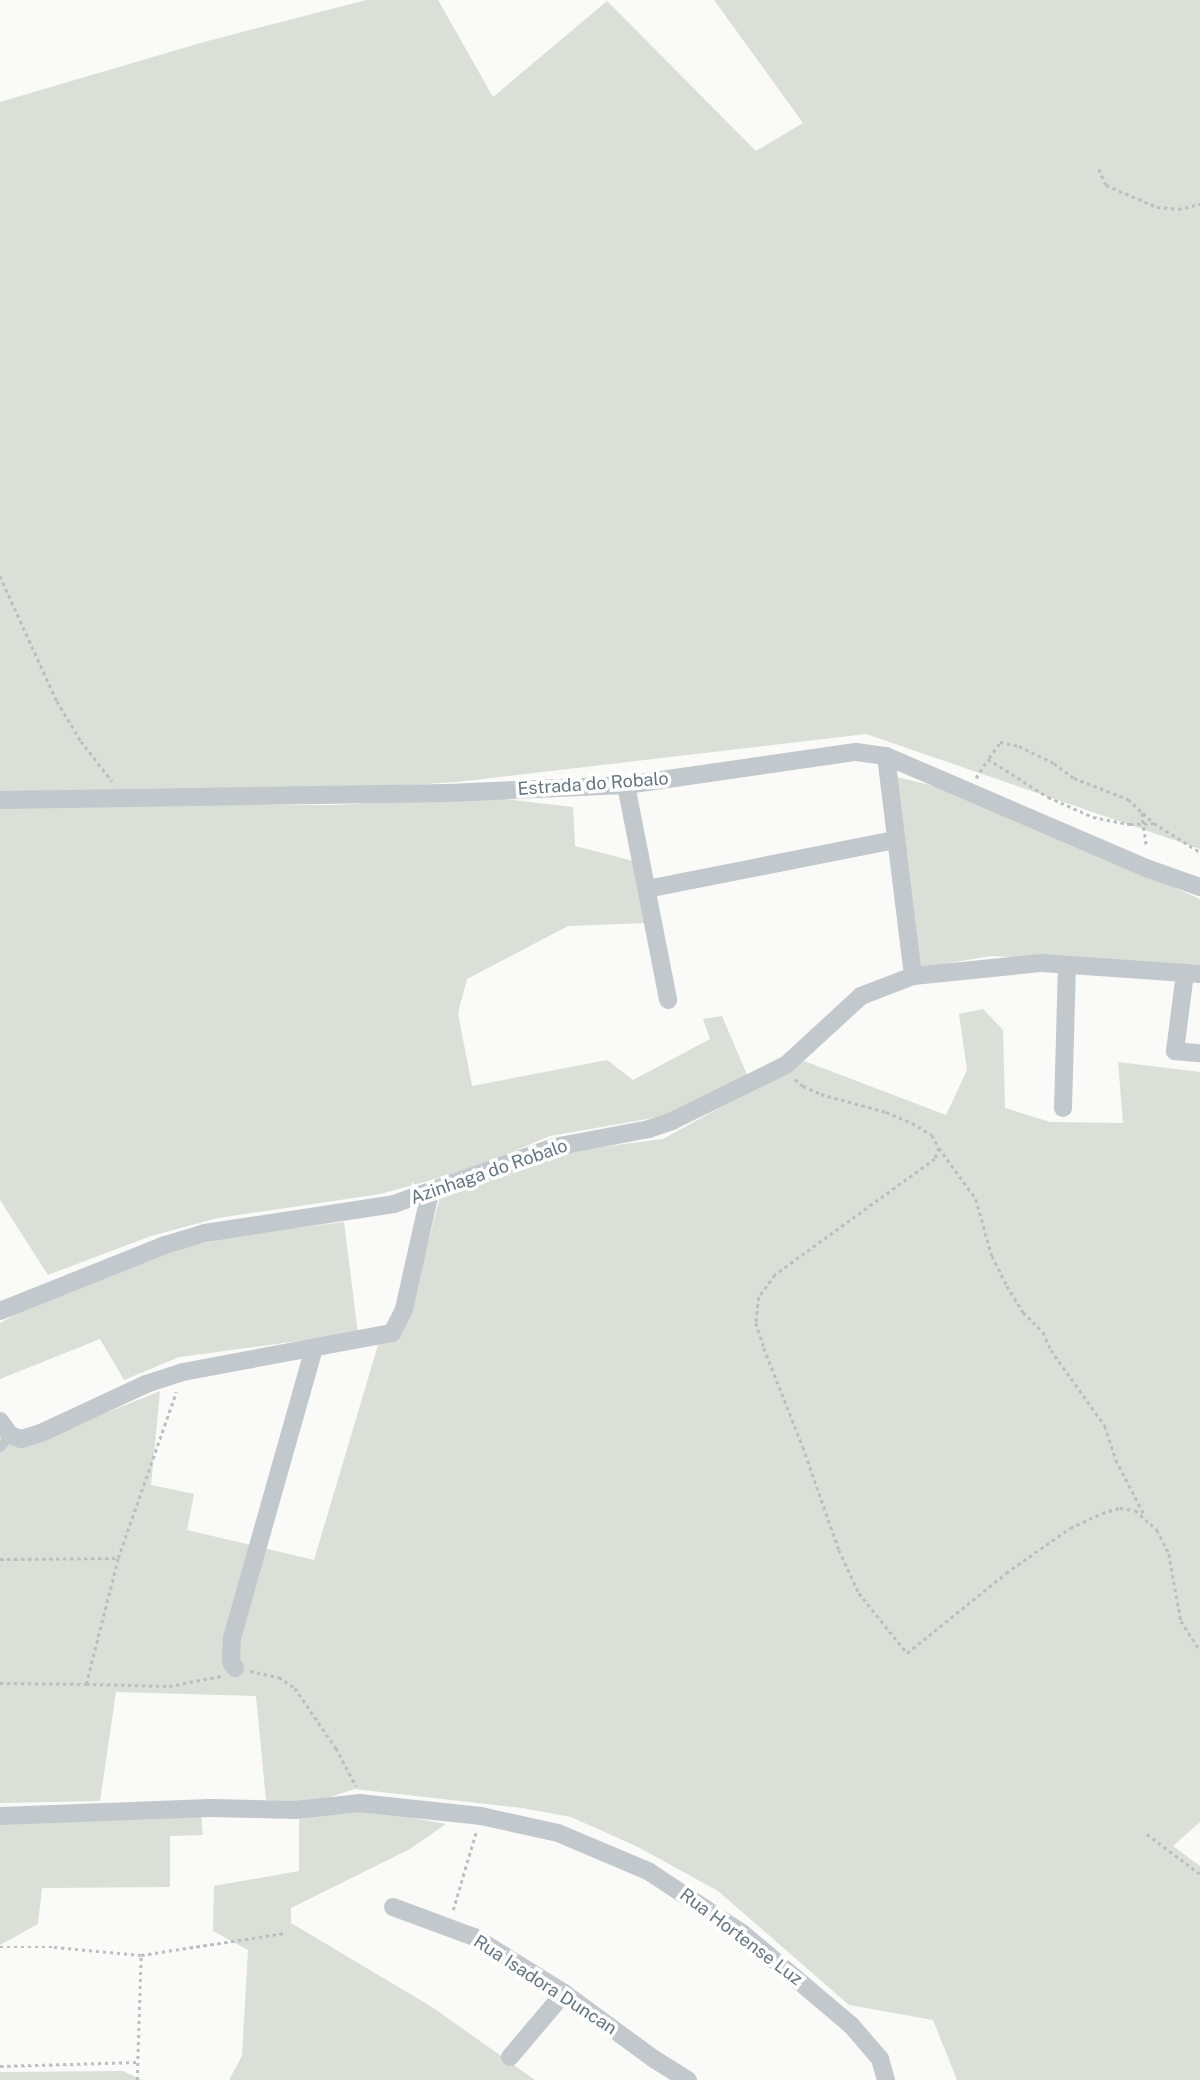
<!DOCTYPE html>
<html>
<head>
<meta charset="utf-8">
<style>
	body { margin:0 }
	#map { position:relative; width:1200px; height:2080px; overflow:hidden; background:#fafaf8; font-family:"Public Sans",sans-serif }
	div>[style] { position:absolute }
	.green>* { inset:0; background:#dadfd7 }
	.path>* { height:2.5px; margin-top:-1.25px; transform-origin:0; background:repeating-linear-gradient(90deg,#bbbfc2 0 3.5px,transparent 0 7px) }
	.lane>* { height:9px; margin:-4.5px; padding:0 4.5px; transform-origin:4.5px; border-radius:4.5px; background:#c3c8cc }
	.street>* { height:18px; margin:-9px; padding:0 9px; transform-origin:9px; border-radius:9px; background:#c3c8cc }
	span { translate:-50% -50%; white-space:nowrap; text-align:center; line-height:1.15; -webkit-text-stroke:7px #fff; paint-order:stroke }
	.street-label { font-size:18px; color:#657683 }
</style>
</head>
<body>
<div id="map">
	<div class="green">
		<div style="clip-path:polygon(366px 0,438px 0,493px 97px,607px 1px,756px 151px,803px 123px,714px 0,1200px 0,1200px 849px,866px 734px,457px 782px,101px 805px,335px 805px,487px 797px,573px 807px,575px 846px,633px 861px,647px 923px,568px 926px,467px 979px,458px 1013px,472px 1086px,607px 1060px,633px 1080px,710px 1039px,703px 1019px,722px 1016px,748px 1077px,670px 1115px,550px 1136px,472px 1169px,380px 1194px,218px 1218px,151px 1236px,48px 1275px,0 1200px,0 102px,204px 42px)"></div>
		<div style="clip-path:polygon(892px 776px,959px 792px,1200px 899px,1200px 965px,991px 956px,920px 968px)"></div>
		<div style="clip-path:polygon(983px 1009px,1003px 1030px,1005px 1108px,1050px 1122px,1123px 1123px,1118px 1062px,1200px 1072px,1200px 1822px,1173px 1846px,1200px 1866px,1200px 2080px,957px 2080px,933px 2020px,849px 2005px,718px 1891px,638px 1847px,571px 1817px,522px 1808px,355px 1789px,308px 1804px,266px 1800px,256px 1696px,116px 1692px,100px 1801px,0 1803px,0 1431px,56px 1433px,160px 1391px,151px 1485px,194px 1494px,187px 1530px,314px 1560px,378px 1345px,396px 1335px,419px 1278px,440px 1196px,562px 1152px,663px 1139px,804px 1061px,946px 1115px,967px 1070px,959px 1014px)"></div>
		<div style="clip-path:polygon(344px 1222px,358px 1333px,179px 1357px,124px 1380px,100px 1339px,0 1379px,0 1323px,23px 1310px,174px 1250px,238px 1235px)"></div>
		<div style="clip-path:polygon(376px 1811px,446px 1824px,410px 1849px,291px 1908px,291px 1923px,432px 2007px,535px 2080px,229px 2080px,242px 2056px,248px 1950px,213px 1931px,214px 1886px,299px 1871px,299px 1815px)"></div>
		<div style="clip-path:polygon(201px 1815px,203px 1835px,170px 1836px,170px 1887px,42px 1888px,38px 1924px,0 1945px,0 1821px)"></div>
		<div style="clip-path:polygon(123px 2071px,142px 2080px,0 2080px,0 2072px)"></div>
	</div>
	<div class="path">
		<div style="left:1099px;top:169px;width:17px;rotate:66deg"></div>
		<div style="left:1106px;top:185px;width:56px;rotate:23.3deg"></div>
		<div style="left:1157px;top:207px;width:21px;rotate:5deg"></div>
		<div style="left:1178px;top:209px;width:23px;rotate:-13deg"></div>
		<div style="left:0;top:576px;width:137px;rotate:65.5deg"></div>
		<div style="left:57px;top:701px;width:47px;rotate:59deg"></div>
		<div style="left:81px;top:741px;width:51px;rotate:52.2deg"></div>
		<div style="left:989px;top:758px;width:19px;rotate:-55deg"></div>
		<div style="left:1000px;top:742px;width:19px;rotate:12deg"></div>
		<div style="left:1019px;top:746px;width:39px;rotate:26deg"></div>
		<div style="left:1054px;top:763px;width:25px;rotate:37deg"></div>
		<div style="left:1074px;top:778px;width:58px;rotate:21.3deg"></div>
		<div style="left:1128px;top:799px;width:35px;rotate:43deg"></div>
		<div style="left:976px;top:778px;width:22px;rotate:-58deg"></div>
		<div style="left:988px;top:759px;width:71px;rotate:32.3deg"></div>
		<div style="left:1048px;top:797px;width:49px;rotate:24deg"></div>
		<div style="left:1093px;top:817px;width:38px;rotate:11deg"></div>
		<div style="left:1130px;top:824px;width:24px;rotate:-2deg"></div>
		<div style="left:1154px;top:823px;width:54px;rotate:32.2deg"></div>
		<div style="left:1142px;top:813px;width:35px;rotate:82deg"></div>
		<div style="left:795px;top:1079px;width:11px;rotate:41deg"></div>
		<div style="left:803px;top:1086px;width:20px;rotate:24deg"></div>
		<div style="left:821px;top:1094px;width:67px;rotate:15.5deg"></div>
		<div style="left:886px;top:1112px;width:28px;rotate:23deg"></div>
		<div style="left:912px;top:1123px;width:23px;rotate:31deg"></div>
		<div style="left:932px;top:1135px;width:15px;rotate:62deg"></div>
		<div style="left:939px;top:1148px;width:12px;rotate:110deg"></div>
		<div style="left:935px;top:1159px;width:198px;rotate:144.1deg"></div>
		<div style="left:775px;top:1275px;width:27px;rotate:126deg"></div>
		<div style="left:759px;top:1297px;width:26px;rotate:97deg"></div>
		<div style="left:756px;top:1323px;width:26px;rotate:72deg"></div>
		<div style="left:764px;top:1348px;width:106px;rotate:68.5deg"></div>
		<div style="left:803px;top:1447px;width:109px;rotate:70.7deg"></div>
		<div style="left:839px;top:1550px;width:47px;rotate:65.1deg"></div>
		<div style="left:859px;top:1593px;width:77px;rotate:51.3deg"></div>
		<div style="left:907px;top:1653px;width:127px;rotate:-38.9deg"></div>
		<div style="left:1006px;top:1573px;width:78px;rotate:-35.1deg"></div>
		<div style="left:1070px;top:1528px;width:35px;rotate:-25deg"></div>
		<div style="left:1102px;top:1513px;width:19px;rotate:-16deg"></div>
		<div style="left:1120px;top:1508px;width:15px;rotate:8deg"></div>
		<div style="left:1135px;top:1510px;width:30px;rotate:42deg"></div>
		<div style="left:1157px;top:1530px;width:27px;rotate:63deg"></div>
		<div style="left:1169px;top:1554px;width:68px;rotate:79.8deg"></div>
		<div style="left:1181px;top:1621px;width:35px;rotate:57deg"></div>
		<div style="left:939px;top:1148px;width:63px;rotate:54deg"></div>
		<div style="left:976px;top:1199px;width:59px;rotate:74.3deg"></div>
		<div style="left:992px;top:1256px;width:34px;rotate:63deg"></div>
		<div style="left:1007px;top:1286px;width:31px;rotate:58deg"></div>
		<div style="left:1023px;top:1312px;width:28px;rotate:45deg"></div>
		<div style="left:1043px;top:1332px;width:20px;rotate:66deg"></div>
		<div style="left:1051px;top:1350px;width:93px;rotate:54.6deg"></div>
		<div style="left:1105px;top:1426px;width:36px;rotate:72deg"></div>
		<div style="left:1116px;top:1460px;width:63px;rotate:62.6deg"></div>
		<div style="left:0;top:1559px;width:118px;rotate:-0.5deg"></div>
		<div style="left:250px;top:1671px;width:30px;rotate:12deg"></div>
		<div style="left:279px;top:1677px;width:19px;rotate:35deg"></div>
		<div style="left:295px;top:1688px;width:73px;rotate:55.7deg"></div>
		<div style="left:336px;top:1748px;width:43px;rotate:62.2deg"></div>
		<div style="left:0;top:1683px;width:86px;rotate:0.7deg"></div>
		<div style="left:86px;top:1684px;width:130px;rotate:-75.7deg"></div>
		<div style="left:118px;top:1558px;width:176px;rotate:-70.7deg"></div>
		<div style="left:86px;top:1684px;width:83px;rotate:1.4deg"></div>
		<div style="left:169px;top:1686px;width:53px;rotate:-10.9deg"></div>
		<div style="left:1147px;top:1834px;width:66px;rotate:37deg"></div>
		<div style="left:453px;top:1910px;width:81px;rotate:-73.6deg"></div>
		<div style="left:0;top:1947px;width:54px"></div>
		<div style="left:54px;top:1947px;width:87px;rotate:5.3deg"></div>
		<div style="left:141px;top:1955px;width:146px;rotate:-8.7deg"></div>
		<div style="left:0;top:2066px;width:137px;rotate:-1.7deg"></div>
		<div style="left:137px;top:2080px;width:125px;rotate:-88.2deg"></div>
	</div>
	<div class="lane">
		<div style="left:0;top:1447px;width:16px;rotate:-50deg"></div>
	</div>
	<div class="street">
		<div style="left:886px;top:756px;width:222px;rotate:83deg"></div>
		<div style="left:626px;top:785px;width:219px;rotate:78.9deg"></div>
		<div style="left:0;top:800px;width:448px;rotate:-0.9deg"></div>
		<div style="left:448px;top:793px;width:178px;rotate:-2.6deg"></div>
		<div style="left:626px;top:785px;width:232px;rotate:-8.2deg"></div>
		<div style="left:856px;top:752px;width:30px;rotate:8deg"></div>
		<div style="left:886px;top:756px;width:286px;rotate:23.3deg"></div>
		<div style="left:1149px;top:869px;width:54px;rotate:19.4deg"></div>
		<div style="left:647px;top:889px;width:253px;rotate:-11.2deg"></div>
		<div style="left:1185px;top:973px;width:79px;rotate:97.3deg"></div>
		<div style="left:1175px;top:1051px;width:25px;rotate:5deg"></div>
		<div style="left:1063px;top:1108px;width:143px;rotate:-88.4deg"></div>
		<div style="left:0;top:1311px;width:178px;rotate:-21.8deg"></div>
		<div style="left:165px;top:1245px;width:42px;rotate:-16.7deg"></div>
		<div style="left:205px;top:1233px;width:191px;rotate:-8.7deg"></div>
		<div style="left:394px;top:1204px;width:170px;rotate:-19.6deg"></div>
		<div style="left:554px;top:1147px;width:97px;rotate:-10.7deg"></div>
		<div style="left:649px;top:1129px;width:24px;rotate:-19deg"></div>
		<div style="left:672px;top:1121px;width:127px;rotate:-26.2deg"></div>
		<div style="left:786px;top:1065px;width:102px;rotate:-42.6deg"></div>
		<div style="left:861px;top:996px;width:56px;rotate:-21deg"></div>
		<div style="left:913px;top:976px;width:130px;rotate:-5.8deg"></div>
		<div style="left:1042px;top:963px;width:158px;rotate:4deg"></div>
		<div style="left:0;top:1421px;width:17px;rotate:54deg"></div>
		<div style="left:10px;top:1435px;width:12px;rotate:20deg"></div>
		<div style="left:21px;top:1439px;width:21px;rotate:-17deg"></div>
		<div style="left:41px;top:1433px;width:116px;rotate:-25deg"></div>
		<div style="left:146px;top:1384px;width:39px;rotate:-18deg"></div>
		<div style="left:183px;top:1372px;width:213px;rotate:-10.6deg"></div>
		<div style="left:392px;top:1333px;width:27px;rotate:-63deg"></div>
		<div style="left:404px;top:1309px;width:119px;rotate:-77.4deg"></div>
		<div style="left:235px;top:1668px;width:7px;rotate:-124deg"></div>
		<div style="left:231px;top:1662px;width:24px;rotate:-88deg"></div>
		<div style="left:232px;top:1638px;width:300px;rotate:-74.2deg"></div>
		<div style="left:0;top:1816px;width:210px;rotate:-2.2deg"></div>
		<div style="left:210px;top:1808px;width:85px;rotate:1.3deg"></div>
		<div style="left:295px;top:1810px;width:64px;rotate:-6.2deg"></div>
		<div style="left:359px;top:1803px;width:123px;rotate:6.1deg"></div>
		<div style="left:481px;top:1816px;width:79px;rotate:12.4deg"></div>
		<div style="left:558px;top:1833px;width:98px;rotate:22.9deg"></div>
		<div style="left:648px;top:1871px;width:113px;rotate:33.4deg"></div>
		<div style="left:742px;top:1933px;width:143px;rotate:40.2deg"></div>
		<div style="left:851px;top:2025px;width:45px;rotate:49.5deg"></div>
		<div style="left:880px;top:2059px;width:22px;rotate:74deg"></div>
		<div style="left:393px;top:1907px;width:86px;rotate:20.3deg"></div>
		<div style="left:474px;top:1937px;width:106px;rotate:31.9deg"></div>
		<div style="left:564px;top:1993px;width:112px;rotate:36.3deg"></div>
		<div style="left:654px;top:2059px;width:40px;rotate:32deg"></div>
		<div style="left:510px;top:2057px;width:84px;rotate:-49.8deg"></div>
	</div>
	<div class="street-label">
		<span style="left:593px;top:784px;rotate:-4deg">Estrada do Robalo</span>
		<span style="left:489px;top:1172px;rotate:-19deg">Azinhaga do Robalo</span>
		<span style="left:741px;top:1937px;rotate:37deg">Rua Hortense Luz</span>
		<span style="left:545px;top:1985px;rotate:33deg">Rua Isadora Duncan</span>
	</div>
</div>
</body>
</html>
